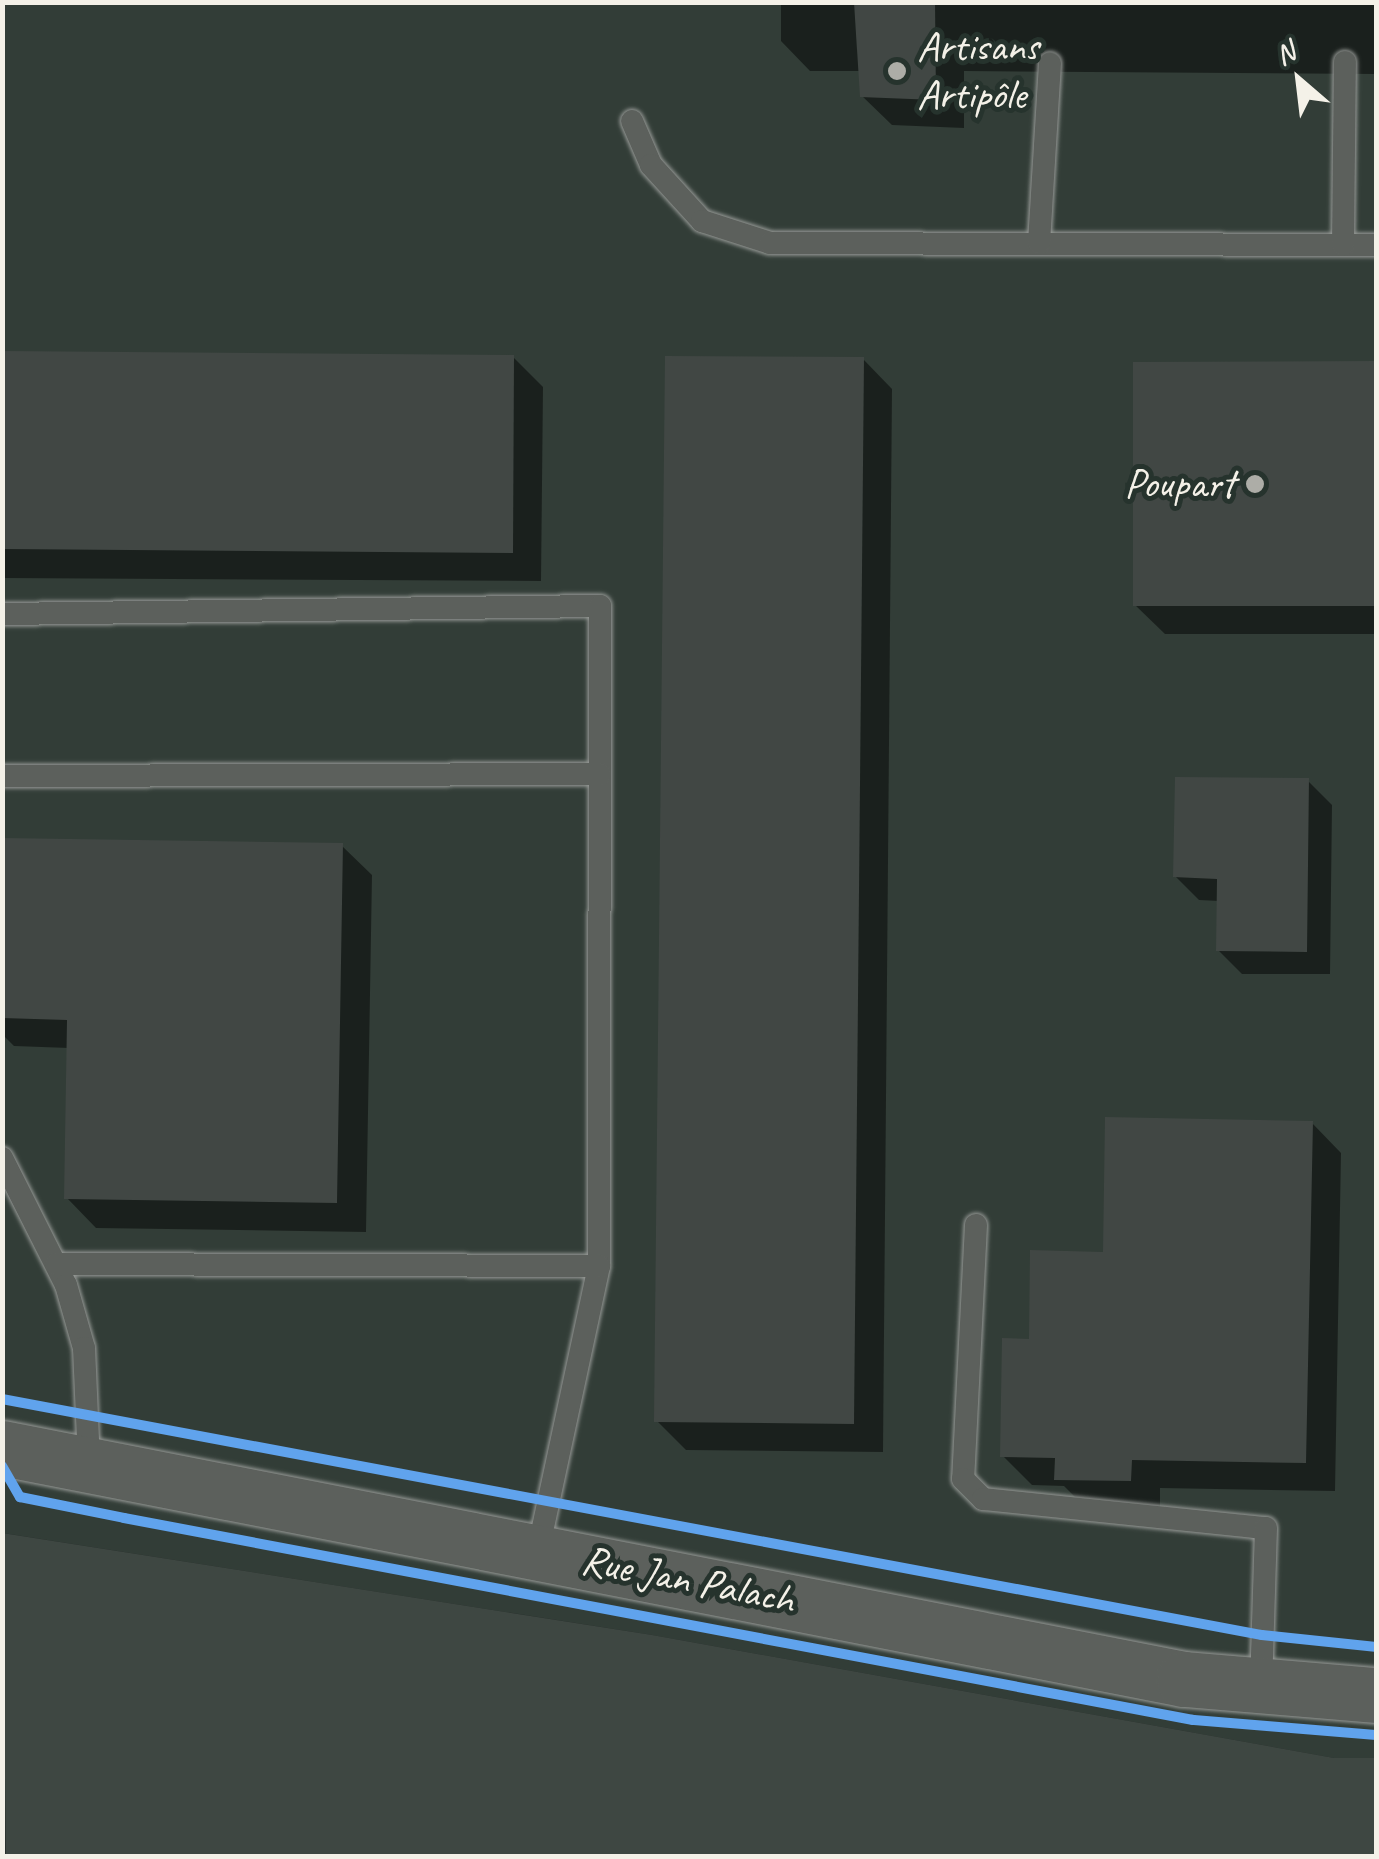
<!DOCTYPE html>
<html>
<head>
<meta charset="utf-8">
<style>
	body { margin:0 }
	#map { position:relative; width:1379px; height:1859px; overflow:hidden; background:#29302d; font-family:Caveat,sans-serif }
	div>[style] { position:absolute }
	.built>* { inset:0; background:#323d37 }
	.green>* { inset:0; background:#3e4742 }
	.shadow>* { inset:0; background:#0007 }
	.building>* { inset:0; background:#414744 }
	.roads { filter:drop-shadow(0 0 2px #969996) drop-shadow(0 0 2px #969996) }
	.lane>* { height:22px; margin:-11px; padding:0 11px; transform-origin:11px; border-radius:11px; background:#5c605c }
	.secondary>* { height:55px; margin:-27.5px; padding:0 27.5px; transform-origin:27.5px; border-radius:27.5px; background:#5c605c }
	.cycleway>* { height:10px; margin:-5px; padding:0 5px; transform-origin:5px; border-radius:5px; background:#60a3ed }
	.dots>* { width:28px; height:28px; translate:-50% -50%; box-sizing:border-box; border:5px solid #26332d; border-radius:50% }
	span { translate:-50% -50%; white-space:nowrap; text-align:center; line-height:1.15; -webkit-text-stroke:10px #26332d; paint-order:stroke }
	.poi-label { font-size:42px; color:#f4f1e8 }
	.left { translate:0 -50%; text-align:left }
	.right { translate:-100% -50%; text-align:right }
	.street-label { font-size:42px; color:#f4f1e8 }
	.frame { position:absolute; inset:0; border:5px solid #f4f1e8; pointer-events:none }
	.north { position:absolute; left:1249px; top:30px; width:100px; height:100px; -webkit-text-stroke:8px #26332d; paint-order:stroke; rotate:332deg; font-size:28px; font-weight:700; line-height:40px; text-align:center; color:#f4f1e8 }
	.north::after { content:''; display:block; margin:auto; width:35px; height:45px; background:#f4f1e8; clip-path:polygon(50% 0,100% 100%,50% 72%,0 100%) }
</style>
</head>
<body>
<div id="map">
	<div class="built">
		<div style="clip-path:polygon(2px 3px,1376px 3px,1376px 1758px,1334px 1758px,652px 1635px,3px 1533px)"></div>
	</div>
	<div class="green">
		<div style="clip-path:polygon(2px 1533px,652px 1635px,1334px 1758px,1376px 1758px,1376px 1856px,6px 1856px)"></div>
	</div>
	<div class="shadow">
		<div style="clip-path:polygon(781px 2px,1376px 2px,1376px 74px,964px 71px,964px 128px,892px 125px,862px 96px,861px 71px,810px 71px,781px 41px)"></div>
		<div style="clip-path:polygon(2px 353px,513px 357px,543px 387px,541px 581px,2px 578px)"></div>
		<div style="clip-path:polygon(863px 359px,892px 389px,883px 1452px,686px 1450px,657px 1421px)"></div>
		<div style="clip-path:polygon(1135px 364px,1376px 364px,1376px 634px,1165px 634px,1135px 605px)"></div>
		<div style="clip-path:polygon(1308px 781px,1332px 805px,1330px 974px,1242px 974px,1218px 950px,1219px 901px,1199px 900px,1175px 876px)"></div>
		<div style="clip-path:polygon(2px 840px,342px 846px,372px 875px,366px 1232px,96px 1228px,67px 1198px,69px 1048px,14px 1046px,2px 1034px)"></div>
		<div style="clip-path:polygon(1312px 1123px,1341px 1153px,1335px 1491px,1160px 1488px,1160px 1509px,1086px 1508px,1064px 1486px,1032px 1485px,1003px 1456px,1031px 1342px,1105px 1254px)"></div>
	</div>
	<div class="building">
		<div style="clip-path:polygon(854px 2px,935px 2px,936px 100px,860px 97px)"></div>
		<div style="clip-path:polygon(2px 351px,514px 355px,513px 553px,2px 549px)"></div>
		<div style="clip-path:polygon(665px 356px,864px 357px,854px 1424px,654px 1422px)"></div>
		<div style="clip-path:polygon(1376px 361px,1376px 606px,1133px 606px,1133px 362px)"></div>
		<div style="clip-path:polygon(1175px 777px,1309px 778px,1307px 952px,1216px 951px,1217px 879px,1173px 877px)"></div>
		<div style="clip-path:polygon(2px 838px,343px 843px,337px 1203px,64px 1199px,67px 1020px,2px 1018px)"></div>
		<div style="clip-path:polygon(1105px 1117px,1313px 1121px,1306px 1463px,1132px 1460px,1131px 1481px,1054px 1480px,1055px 1458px,1000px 1457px,1002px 1338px,1029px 1339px,1030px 1250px,1103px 1252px)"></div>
	</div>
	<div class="roads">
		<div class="lane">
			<div style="left:632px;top:121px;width:48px;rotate:66.6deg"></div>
			<div style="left:651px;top:165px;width:76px;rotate:47.7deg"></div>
			<div style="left:702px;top:221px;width:71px;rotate:17.9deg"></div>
			<div style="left:770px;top:243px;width:606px;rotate:0.19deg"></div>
			<div style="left:1039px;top:243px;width:180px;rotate:-86.5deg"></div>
			<div style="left:1343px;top:245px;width:183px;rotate:-89.4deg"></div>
			<div style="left:2px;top:614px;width:598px;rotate:-0.77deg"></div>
			<div style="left:600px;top:606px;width:660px;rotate:90.09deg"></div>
			<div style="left:599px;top:1266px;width:290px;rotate:102.1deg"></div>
			<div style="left:2px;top:776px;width:598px;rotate:-0.19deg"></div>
			<div style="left:2px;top:1158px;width:142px;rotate:63.3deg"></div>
			<div style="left:66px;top:1285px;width:66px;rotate:74.1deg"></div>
			<div style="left:84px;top:1348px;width:116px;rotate:87.5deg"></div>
			<div style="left:976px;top:1225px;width:254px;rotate:92.9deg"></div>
			<div style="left:963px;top:1479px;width:28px;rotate:45deg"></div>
			<div style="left:983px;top:1499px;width:284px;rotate:5.9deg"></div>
			<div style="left:1266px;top:1528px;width:157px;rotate:91.8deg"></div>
			<div style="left:56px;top:1264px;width:543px;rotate:0.21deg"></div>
		</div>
		<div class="secondary">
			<div style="left:2px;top:1448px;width:1204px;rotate:11.06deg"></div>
			<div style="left:1184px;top:1679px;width:193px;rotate:4.8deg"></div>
		</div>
	</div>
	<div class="cycleway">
		<div style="left:2px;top:1399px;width:1282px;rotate:10.61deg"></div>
		<div style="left:1262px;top:1635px;width:115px;rotate:6deg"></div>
		<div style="left:2px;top:1466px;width:36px;rotate:60deg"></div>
		<div style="left:20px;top:1497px;width:106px;rotate:11.4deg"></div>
		<div style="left:124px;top:1518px;width:1088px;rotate:10.7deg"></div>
		<div style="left:1193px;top:1720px;width:184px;rotate:4.7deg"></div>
	</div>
	<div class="dots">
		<div style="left:897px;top:71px;background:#adada7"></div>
		<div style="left:1255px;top:484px;background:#adada7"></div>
	</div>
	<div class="poi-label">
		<span class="left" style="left:917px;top:71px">Artisans<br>Artipôle</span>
		<span class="right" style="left:1235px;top:484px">Poupart</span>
	</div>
	<div class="street-label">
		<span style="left:688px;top:1580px;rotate:11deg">Rue Jan Palach</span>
	</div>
	<div class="frame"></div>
	<div class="north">N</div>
</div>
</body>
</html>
